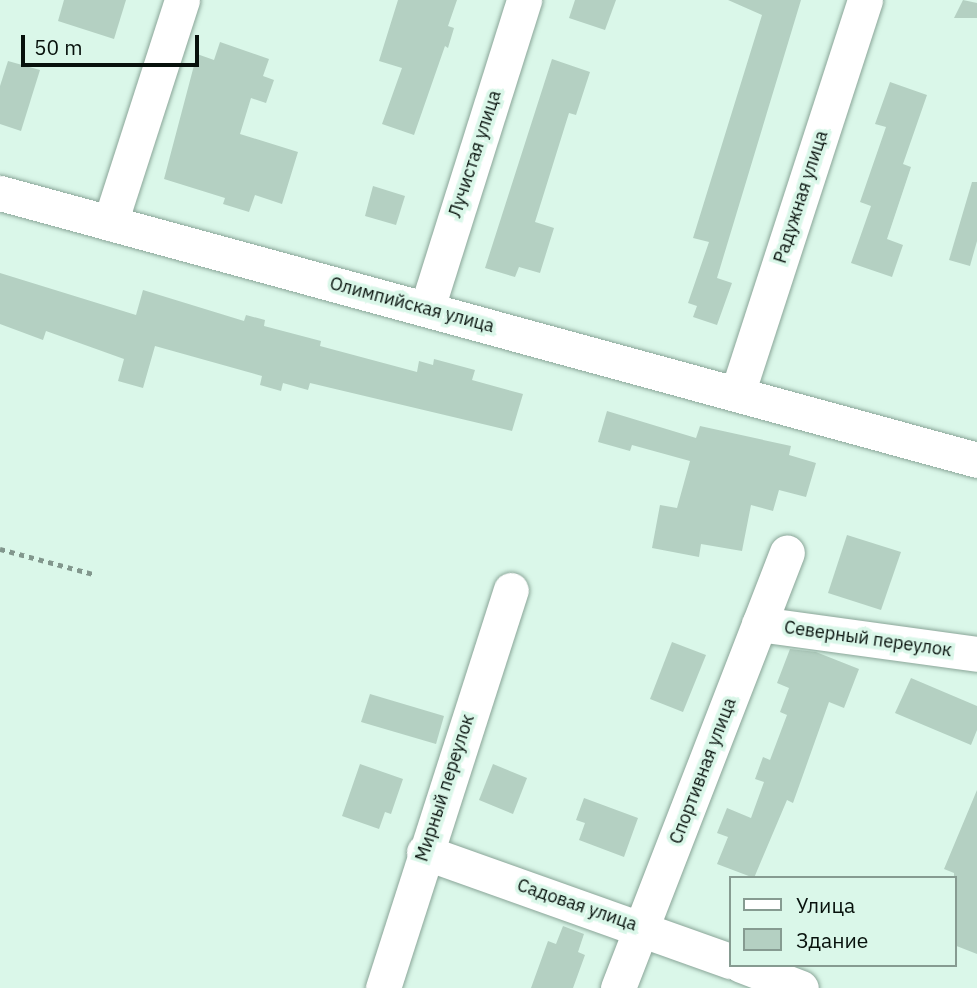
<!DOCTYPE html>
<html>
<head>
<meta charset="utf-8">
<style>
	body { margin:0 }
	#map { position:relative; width:977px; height:988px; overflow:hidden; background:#daf7e9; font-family:"IBM Plex Sans",sans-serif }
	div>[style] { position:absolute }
	.building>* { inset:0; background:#b4d0c2 }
	.path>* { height:4.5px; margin-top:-2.25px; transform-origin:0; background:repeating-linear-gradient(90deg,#82978d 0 5px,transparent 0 10px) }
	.roads { filter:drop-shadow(0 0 2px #8aa598) drop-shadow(0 0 2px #8aa598) }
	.minor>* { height:35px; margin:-17.5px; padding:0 17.5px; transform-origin:17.5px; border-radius:17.5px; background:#fff }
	span { translate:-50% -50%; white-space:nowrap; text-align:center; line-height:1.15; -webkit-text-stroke:7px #daf7e9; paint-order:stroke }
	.street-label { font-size:18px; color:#07110c }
	.legend { position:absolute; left:729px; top:876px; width:228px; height:91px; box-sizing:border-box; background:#daf7e9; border:2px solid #869b91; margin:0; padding:9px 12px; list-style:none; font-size:21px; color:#07110c }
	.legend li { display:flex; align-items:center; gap:14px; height:35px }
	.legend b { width:35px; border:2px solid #869b91 }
	.scale { position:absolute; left:21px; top:35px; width:178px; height:32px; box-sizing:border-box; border:4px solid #07110c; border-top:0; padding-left:9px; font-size:21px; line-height:24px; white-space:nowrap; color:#07110c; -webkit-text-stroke:5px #daf7e9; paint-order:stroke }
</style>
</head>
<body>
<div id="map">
	<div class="building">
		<div style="clip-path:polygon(64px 0,126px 0,114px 39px,58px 21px)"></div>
		<div style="clip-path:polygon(398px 0,457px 0,448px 26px,454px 28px,448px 48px,445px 46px,414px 135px,382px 124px,402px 68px,379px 61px)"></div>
		<div style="clip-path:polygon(575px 0,616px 0,605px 30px,569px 18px)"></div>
		<div style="clip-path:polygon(728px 0,801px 0,717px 278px,732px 283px,717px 325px,693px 317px,697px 306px,688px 303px,709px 242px,693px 238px,762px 15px)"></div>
		<div style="clip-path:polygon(963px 0,977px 3px,977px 18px,954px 18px)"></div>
		<div style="clip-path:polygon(220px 42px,269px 59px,263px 76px,274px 80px,266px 103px,251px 98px,240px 134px,298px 152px,282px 204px,255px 195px,249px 212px,223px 204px,225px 198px,164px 179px,197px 54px,214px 60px)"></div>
		<div style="clip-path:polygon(552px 59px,590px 72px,576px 115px,569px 113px,535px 222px,554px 228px,540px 273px,519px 267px,515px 277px,485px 268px)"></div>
		<div style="clip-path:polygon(8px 61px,40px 70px,21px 131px,0 124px,0 86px)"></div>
		<div style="clip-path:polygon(890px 82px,927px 95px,903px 164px,911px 167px,887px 239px,903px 245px,892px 277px,851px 263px,871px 206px,860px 202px,886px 127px,875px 124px)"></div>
		<div style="clip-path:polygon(972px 182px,977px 182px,977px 241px,970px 266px,949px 260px)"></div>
		<div style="clip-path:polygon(373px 186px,405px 196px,396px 225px,365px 216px)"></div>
		<div style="clip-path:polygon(0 273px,136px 315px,143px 290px,244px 321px,246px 315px,265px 320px,264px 326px,321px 341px,320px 346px,417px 372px,419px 361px,433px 365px,434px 359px,475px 370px,472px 380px,523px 394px,512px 431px,310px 383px,308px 390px,283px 383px,281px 391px,260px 385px,262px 376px,155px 346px,143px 388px,118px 381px,124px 359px,46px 331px,43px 340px,0 324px)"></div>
		<div style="clip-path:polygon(607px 411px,696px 438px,700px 426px,791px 446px,789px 455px,816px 463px,806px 497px,779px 490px,773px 511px,751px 505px,742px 551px,701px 544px,699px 557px,652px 548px,660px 505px,677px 508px,690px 461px,632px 445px,630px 451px,598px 442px)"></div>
		<div style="clip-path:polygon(847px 535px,901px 552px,881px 610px,828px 593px)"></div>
		<div style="clip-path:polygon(672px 642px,706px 655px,683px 712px,650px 699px)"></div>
		<div style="clip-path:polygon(790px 649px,816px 652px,859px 669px,844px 708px,829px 702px,793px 803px,787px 800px,754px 878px,717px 864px,728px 837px,717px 833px,727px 808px,751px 818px,764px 782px,755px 779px,763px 757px,770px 760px,787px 715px,780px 712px,789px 688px,777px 683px)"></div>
		<div style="clip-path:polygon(911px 678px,977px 706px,977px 730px,971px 745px,895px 713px)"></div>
		<div style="clip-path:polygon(370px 694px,444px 716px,436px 744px,361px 722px)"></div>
		<div style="clip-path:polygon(360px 764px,403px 779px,391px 814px,385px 812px,379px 829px,342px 816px)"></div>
		<div style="clip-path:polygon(493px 764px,527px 778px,513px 814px,479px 800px)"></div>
		<div style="clip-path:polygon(977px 790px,977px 954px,954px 945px,954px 873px,944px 869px)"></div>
		<div style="clip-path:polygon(584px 798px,638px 818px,624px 857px,579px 840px,585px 823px,576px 820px)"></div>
		<div style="clip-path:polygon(563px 926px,584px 934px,578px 952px,585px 955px,573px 988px,531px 988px,548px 941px,556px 944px)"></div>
	</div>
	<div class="path">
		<div style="left:0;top:549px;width:96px;rotate:15deg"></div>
	</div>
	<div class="roads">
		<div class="minor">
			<div style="left:0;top:193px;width:1013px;rotate:15.28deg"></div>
			<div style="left:110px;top:223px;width:234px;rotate:-72.1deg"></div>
			<div style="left:427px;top:308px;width:323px;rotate:-72.5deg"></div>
			<div style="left:737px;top:394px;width:414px;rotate:-72deg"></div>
			<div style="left:759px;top:624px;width:220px;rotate:7.8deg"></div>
			<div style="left:424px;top:852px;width:325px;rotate:19.6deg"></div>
			<div style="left:741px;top:965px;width:64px;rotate:21deg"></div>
			<div style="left:383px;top:988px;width:418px;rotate:-72.2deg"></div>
			<div style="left:618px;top:988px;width:467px;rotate:-68.8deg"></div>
		</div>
	</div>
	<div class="street-label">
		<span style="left:475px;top:154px;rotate:-72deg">Лучистая улица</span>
		<span style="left:801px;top:197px;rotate:-72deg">Радужная улица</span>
		<span style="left:412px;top:305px;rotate:15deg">Олимпийская улица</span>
		<span style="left:868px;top:639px;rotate:8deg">Северный переулок</span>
		<span style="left:703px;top:771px;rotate:-69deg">Спортивная улица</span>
		<span style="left:445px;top:788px;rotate:-72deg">Мирный переулок</span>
		<span style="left:577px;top:905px;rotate:19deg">Садовая улица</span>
	</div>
	<ul class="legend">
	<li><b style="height:9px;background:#fff"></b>Улица</li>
	<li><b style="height:19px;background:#b4d0c2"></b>Здание</li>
	</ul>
	<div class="scale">50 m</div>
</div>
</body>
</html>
